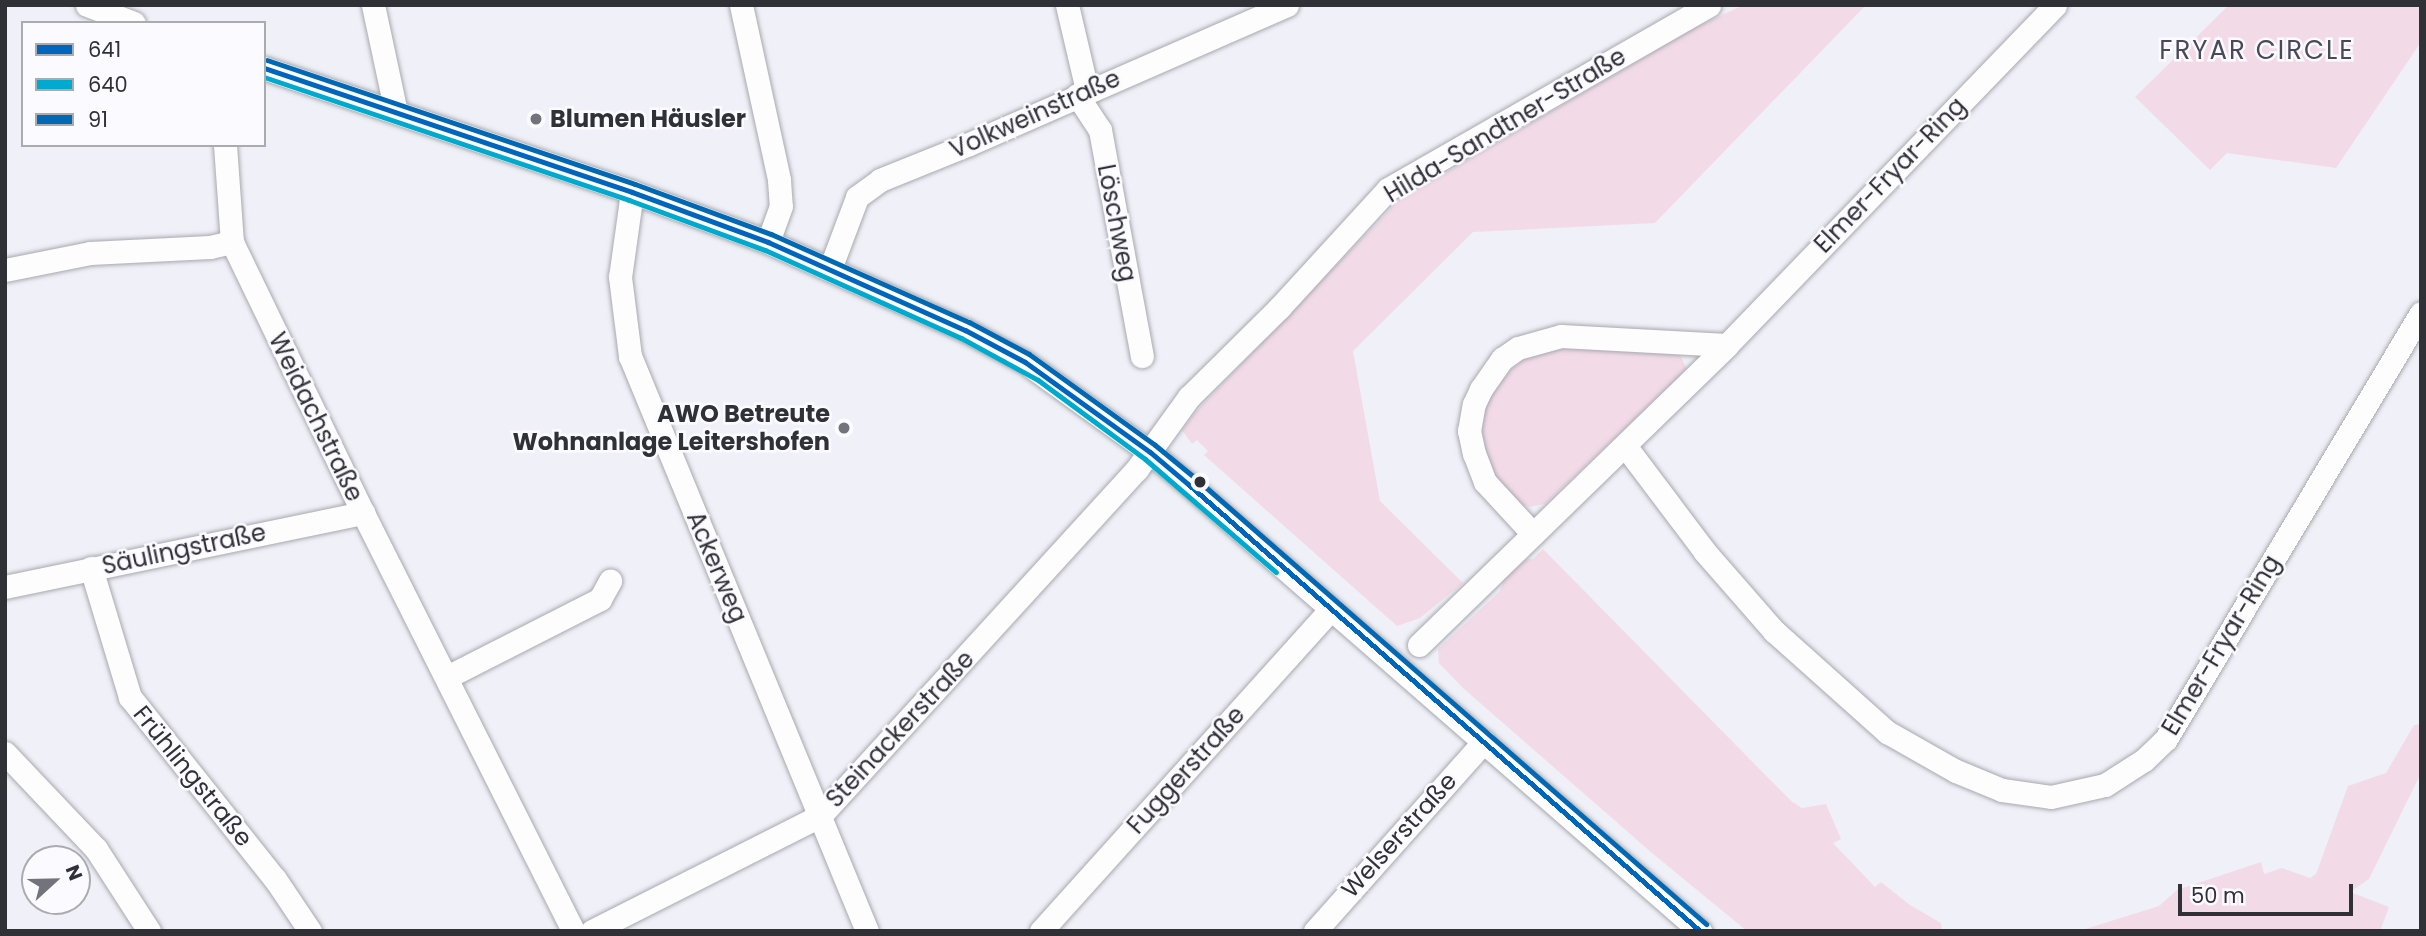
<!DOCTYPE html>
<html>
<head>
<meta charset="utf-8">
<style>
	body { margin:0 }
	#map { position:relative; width:2426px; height:936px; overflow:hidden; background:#f0f0f8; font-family:Poppins,sans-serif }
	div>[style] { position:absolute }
	.green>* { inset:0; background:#f2dbe7 }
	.roads { filter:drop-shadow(0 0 2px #a8a8af) drop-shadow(0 0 2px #a8a8af) }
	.minor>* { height:23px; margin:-11.5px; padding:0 11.5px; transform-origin:11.5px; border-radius:11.5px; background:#fdfdfe }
	.bus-1>* { height:5px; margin:-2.5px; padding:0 2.5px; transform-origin:2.5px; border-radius:2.5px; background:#0065bd }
	.bus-2>* { height:5px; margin:-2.5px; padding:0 2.5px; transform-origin:2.5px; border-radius:2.5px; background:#00a9ce }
	.bus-3>* { height:5px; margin:-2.5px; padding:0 2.5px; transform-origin:2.5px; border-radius:2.5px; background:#0068b4 }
	.dots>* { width:19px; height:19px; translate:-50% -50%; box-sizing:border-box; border:4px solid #fbfbff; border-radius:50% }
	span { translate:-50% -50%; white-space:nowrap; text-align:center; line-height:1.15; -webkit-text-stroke:5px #fbfbff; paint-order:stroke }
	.street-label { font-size:24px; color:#303037 }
	.poi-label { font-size:24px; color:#303037; font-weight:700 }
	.left { translate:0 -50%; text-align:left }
	.right { translate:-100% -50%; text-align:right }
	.neighbourhood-label { font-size:26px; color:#4a4959; letter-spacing:2px }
	.frame { position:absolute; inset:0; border:7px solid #303037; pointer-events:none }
	.legend { position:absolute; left:21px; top:21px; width:245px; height:126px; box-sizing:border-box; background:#fbfbff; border:2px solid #aaaaaf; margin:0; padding:9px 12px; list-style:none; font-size:21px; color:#303037 }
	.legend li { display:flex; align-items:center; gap:14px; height:35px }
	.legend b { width:35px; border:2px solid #aaaaaf }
	.north { position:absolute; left:21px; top:845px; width:70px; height:70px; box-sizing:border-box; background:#fbfbff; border:2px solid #aaaaaf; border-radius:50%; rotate:68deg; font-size:19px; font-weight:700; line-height:28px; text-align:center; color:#303037 }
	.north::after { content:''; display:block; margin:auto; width:24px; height:32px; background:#73737b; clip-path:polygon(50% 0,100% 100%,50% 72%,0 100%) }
	.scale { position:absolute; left:2178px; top:884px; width:175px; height:32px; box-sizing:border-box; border:4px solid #303037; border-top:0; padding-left:9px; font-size:21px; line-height:24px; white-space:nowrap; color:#303037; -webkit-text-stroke:5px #fbfbff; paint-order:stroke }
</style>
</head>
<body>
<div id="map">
	<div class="green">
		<div style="clip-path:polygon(1744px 5px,1866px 5px,1655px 223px,1473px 232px,1353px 351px,1380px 501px,1463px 583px,1420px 618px,1397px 626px,1204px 455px,1208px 451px,1197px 440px,1192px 444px,1182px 430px,1198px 409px,1398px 201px,1696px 27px)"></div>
		<div style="clip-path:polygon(2229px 5px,2421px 5px,2421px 42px,2336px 168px,2227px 153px,2210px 170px,2135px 97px)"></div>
		<div style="clip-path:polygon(1569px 346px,1680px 355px,1687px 369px,1545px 504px,1529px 507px,1512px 500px,1496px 480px,1482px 449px,1481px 424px,1488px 400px,1499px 381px,1511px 370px,1526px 357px,1546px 349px)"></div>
		<div style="clip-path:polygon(1543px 549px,1791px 801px,1802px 808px,1826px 804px,1841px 839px,1833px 843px,1875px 887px,1881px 882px,1910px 905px,1941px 923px,1942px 931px,1747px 931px,1652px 853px,1463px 688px,1439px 663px,1438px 649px,1500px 591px,1505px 577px,1526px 559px,1533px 559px)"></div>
		<div style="clip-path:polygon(2421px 724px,2421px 773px,2369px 879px,2350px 892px,2389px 907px,2380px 931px,2079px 931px,2159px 906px,2177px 890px,2261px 862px,2264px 874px,2282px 868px,2310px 878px,2316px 874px,2348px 786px,2386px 773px,2414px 725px)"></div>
	</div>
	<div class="roads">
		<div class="minor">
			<div style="left:87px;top:5px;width:50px;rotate:21deg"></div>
			<div style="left:373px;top:5px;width:109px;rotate:77.9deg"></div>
			<div style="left:741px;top:5px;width:179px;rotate:77.7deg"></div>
			<div style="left:779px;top:180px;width:26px;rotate:86deg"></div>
			<div style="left:781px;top:206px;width:38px;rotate:110deg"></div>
			<div style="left:1067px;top:5px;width:87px;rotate:76.8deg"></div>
			<div style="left:264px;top:68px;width:388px;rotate:18.6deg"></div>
			<div style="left:632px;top:192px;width:145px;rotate:20.2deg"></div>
			<div style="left:768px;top:242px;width:216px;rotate:24.1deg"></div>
			<div style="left:965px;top:330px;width:68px;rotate:28.1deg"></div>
			<div style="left:1025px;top:362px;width:154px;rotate:35.8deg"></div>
			<div style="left:1150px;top:452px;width:50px;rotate:40.1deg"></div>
			<div style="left:1188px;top:484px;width:680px;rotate:41.12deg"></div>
			<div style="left:1077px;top:95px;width:42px;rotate:56.7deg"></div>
			<div style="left:1100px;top:130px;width:230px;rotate:79.5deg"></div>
			<div style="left:225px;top:145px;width:97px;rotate:85.9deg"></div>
			<div style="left:232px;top:242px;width:301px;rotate:64.2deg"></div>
			<div style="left:363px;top:513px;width:468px;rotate:63.3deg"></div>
			<div style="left:632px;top:192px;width:86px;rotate:98deg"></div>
			<div style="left:620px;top:277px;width:80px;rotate:82.8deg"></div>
			<div style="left:630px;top:356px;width:622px;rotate:67.6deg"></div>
			<div style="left:830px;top:269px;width:77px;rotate:-69.4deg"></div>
			<div style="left:857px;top:197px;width:29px;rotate:-36deg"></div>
			<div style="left:880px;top:180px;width:96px;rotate:-22deg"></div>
			<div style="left:969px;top:144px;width:347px;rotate:-23.6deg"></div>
			<div style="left:5px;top:270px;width:87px;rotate:-11.3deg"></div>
			<div style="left:90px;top:253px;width:120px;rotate:-2.9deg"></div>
			<div style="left:210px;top:247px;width:23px;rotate:-13deg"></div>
			<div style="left:1626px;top:447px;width:131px;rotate:53deg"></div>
			<div style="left:1705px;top:552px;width:105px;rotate:48.9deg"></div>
			<div style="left:1774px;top:631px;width:152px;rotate:41.8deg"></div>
			<div style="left:1887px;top:732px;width:79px;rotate:29.5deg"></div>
			<div style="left:1956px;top:771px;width:50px;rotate:22.4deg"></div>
			<div style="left:2002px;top:790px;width:49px;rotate:8.1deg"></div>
			<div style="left:2051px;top:797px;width:55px;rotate:-12.5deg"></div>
			<div style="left:2105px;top:785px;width:46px;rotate:-32.7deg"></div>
			<div style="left:2144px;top:760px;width:30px;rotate:-44deg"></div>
			<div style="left:2166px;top:739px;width:496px;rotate:-59.1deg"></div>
			<div style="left:1533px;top:534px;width:71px;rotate:-132.7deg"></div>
			<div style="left:1485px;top:482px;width:30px;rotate:-111deg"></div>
			<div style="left:1474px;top:454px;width:24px;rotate:-102deg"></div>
			<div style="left:1469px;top:431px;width:27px;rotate:-80deg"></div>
			<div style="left:1474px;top:404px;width:17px;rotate:-65deg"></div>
			<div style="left:1481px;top:389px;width:37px;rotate:-55deg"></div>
			<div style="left:1502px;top:359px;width:19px;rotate:-35deg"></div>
			<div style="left:1518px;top:348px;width:45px;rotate:-15.6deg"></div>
			<div style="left:1561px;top:336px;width:166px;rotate:3.1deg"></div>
			<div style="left:91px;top:568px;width:135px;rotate:73.2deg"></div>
			<div style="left:130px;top:697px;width:233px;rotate:51.5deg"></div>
			<div style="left:275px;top:879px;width:63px;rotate:56.1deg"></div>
			<div style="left:5px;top:587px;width:366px;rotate:-11.7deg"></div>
			<div style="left:1419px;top:645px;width:430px;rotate:-44.2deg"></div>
			<div style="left:1727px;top:345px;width:472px;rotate:-46deg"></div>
			<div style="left:447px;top:677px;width:172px;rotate:-27deg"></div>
			<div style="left:600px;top:599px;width:21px;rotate:-61deg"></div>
			<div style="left:5px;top:753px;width:132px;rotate:46.5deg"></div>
			<div style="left:96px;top:849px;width:98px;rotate:57.1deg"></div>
			<div style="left:592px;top:931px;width:255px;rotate:-26.8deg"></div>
			<div style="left:820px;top:816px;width:470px;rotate:-47.6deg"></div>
			<div style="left:1137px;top:469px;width:89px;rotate:-54.2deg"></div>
			<div style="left:1189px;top:397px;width:127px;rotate:-44.7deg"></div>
			<div style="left:1279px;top:308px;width:161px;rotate:-47.5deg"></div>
			<div style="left:1388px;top:189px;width:370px;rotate:-29.8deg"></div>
			<div style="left:1041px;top:931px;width:433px;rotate:-48deg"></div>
			<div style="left:1315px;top:931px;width:254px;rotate:-48.3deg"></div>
		</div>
	</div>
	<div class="bus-1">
		<div style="left:264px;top:68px;width:388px;rotate:18.6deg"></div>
		<div style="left:632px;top:192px;width:145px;rotate:20.2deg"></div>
		<div style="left:768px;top:242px;width:216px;rotate:24.1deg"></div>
		<div style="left:965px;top:330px;width:68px;rotate:28.1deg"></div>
		<div style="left:1025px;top:362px;width:154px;rotate:35.8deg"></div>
		<div style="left:1150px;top:452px;width:50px;rotate:40.1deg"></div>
		<div style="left:1188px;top:484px;width:680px;rotate:41.12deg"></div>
	</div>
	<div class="bus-2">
		<div style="left:264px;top:77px;width:385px;rotate:18.6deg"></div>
		<div style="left:629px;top:200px;width:145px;rotate:20.2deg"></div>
		<div style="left:765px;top:250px;width:215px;rotate:24.2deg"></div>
		<div style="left:961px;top:338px;width:88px;rotate:28.6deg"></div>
		<div style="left:1038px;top:380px;width:133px;rotate:36.4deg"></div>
		<div style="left:1145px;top:459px;width:173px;rotate:40.8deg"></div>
	</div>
	<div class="bus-3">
		<div style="left:267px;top:60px;width:388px;rotate:18.6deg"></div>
		<div style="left:635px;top:184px;width:145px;rotate:20.2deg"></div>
		<div style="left:771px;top:234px;width:217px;rotate:24deg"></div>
		<div style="left:969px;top:322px;width:68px;rotate:28.1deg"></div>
		<div style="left:1029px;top:354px;width:155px;rotate:35.8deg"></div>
		<div style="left:1155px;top:445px;width:50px;rotate:39.4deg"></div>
		<div style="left:1194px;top:477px;width:680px;rotate:41.12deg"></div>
	</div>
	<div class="dots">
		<div style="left:536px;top:119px;background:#73737b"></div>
		<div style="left:844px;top:428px;background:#73737b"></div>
		<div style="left:1200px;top:482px;background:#303037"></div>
	</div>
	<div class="street-label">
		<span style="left:1035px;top:114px;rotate:-24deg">Volkweinstraße</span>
		<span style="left:1505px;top:125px;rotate:-31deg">Hilda-Sandtner-Straße</span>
		<span style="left:1890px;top:175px;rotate:-46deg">Elmer-Fryar-Ring</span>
		<span style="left:1117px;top:223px;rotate:79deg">Löschweg</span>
		<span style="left:316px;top:417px;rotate:64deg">Weidachstraße</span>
		<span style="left:184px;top:549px;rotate:-12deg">Säulingstraße</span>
		<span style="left:717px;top:567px;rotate:67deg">Ackerweg</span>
		<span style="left:2221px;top:645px;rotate:-59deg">Elmer-Fryar-Ring</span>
		<span style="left:900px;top:729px;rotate:-47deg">Steinackerstraße</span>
		<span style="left:1186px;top:770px;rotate:-48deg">Fuggerstraße</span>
		<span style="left:193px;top:776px;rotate:51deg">Frühlingstraße</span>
		<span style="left:1399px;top:835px;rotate:-48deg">Welserstraße</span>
	</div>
	<div class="poi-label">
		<span class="left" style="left:550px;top:119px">Blumen Häusler</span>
		<span class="right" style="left:830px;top:428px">AWO Betreute<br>Wohnanlage Leitershofen</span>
	</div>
	<div class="neighbourhood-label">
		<span style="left:2257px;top:51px">FRYAR CIRCLE</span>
	</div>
	<div class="frame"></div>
	<ul class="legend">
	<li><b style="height:9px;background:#0065bd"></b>641</li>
	<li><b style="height:9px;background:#00a9ce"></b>640</li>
	<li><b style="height:9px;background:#0068b4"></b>91</li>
	</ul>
	<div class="north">N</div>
	<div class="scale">50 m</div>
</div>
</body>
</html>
